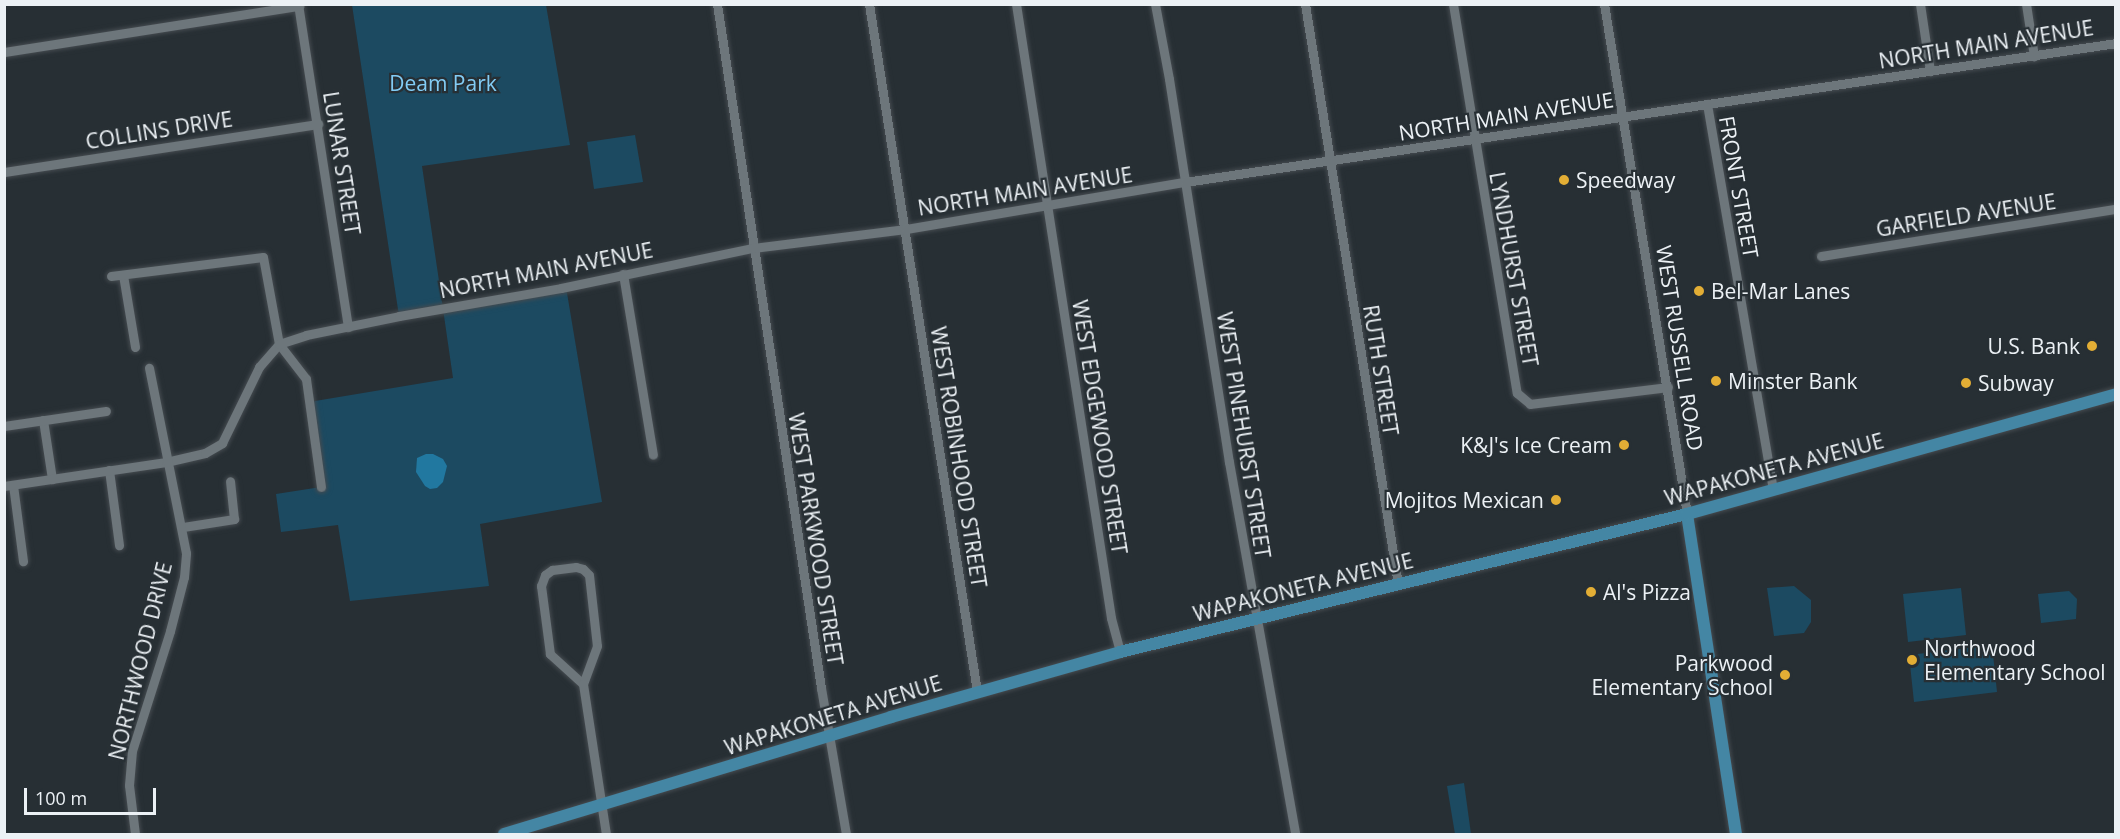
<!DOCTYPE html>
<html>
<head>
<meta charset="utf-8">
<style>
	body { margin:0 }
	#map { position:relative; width:2120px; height:839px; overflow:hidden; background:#272f34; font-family:"Open Sans",sans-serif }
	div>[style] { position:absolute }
	.green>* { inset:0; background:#1c4a61 }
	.water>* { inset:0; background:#2178a0 }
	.roads { filter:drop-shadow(0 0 2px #454b50) drop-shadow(0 0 2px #454b50) }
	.minor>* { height:9px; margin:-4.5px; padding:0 4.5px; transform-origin:4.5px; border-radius:4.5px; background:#6d767b }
	.major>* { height:12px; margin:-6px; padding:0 6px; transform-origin:6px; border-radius:6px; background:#4486a4 }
	.dots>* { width:16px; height:16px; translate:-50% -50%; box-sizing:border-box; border:3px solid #272f34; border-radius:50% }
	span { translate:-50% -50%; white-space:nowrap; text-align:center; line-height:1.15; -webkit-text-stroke:4.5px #272f34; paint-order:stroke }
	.street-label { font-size:21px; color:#ecf1f5 }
	.park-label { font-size:21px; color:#82ccf5 }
	.poi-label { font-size:21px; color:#ecf1f5 }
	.left { translate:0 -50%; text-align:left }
	.right { translate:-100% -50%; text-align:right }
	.frame { position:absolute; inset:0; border:6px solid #ecf1f5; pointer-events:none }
	.scale { position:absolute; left:24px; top:788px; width:132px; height:27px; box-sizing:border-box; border:3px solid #ecf1f5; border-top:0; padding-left:8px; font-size:18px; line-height:21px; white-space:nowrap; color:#ecf1f5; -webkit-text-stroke:4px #272f34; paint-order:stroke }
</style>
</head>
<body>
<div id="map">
	<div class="green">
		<div style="clip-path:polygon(352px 5px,546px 5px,570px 145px,422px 166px,443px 308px,566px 287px,602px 502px,480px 524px,489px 586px,350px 601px,338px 525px,281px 532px,276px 494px,321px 487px,309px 402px,453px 378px,443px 309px,399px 316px)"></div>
		<div style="clip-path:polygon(635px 135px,643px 182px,594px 189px,587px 142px)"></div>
		<div style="clip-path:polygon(1794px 586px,1811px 600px,1811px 622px,1804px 633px,1774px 636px,1767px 588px)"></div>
		<div style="clip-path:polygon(1961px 588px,1966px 635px,1908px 642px,1903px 594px)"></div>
		<div style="clip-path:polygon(2069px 591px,2077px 599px,2076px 619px,2041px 623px,2038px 594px)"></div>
		<div style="clip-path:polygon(1992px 645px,1997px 692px,1914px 702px,1909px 655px)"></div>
		<div style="clip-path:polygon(1464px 783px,1471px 834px,1455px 834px,1447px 786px)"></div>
	</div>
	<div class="water">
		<div style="clip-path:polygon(426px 454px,433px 454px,443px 459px,447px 466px,443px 482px,437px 488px,430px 489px,425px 486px,416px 472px,417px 458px)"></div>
	</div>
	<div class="roads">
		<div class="minor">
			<div style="left:298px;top:4px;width:327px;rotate:81.2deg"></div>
			<div style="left:717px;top:4px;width:692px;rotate:81.35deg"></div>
			<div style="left:821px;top:688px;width:148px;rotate:80.3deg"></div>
			<div style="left:869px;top:4px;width:695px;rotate:81.07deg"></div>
			<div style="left:1016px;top:4px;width:621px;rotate:81.2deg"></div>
			<div style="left:1111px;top:618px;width:35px;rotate:75deg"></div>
			<div style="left:1155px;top:4px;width:76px;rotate:79.4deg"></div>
			<div style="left:1169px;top:79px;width:388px;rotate:81.1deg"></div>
			<div style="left:1229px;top:462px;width:378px;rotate:79.9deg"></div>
			<div style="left:1305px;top:4px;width:587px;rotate:80.89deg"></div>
			<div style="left:1453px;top:4px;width:394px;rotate:80.7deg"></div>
			<div style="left:1517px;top:393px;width:17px;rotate:40deg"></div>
			<div style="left:1530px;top:404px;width:139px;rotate:-7deg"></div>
			<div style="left:1604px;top:4px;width:517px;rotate:80.76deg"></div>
			<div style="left:1920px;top:4px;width:68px;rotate:81.5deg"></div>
			<div style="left:2026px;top:4px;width:53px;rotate:81.3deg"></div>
			<div style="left:4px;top:52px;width:299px;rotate:-8.9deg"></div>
			<div style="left:1707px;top:104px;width:391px;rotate:80.3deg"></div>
			<div style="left:4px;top:172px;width:318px;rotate:-8.7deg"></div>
			<div style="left:1821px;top:256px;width:299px;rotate:-9.1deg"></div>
			<div style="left:623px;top:274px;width:183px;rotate:80.6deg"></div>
			<div style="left:123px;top:275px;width:73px;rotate:80.5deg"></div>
			<div style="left:111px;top:276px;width:153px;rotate:-7.1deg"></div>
			<div style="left:263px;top:257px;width:88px;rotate:79.6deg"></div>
			<div style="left:279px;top:344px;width:44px;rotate:52.4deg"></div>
			<div style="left:306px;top:379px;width:109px;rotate:82.1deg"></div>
			<div style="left:43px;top:420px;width:60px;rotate:81.3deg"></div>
			<div style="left:4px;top:426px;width:103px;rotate:-8.4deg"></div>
			<div style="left:109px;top:470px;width:76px;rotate:82.4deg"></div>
			<div style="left:13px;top:485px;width:77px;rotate:82.5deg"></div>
			<div style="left:4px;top:486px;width:164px;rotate:-8.4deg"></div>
			<div style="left:166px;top:462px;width:40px;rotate:-13deg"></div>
			<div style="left:205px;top:453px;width:20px;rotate:-30deg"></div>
			<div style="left:222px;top:443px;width:85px;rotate:-64deg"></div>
			<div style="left:259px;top:367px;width:30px;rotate:-49deg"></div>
			<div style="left:279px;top:344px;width:28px;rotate:-18deg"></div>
			<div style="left:306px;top:335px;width:95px;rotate:-11.5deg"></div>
			<div style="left:399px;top:316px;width:164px;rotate:-9.8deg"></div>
			<div style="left:561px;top:288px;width:196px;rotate:-11.8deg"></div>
			<div style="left:753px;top:248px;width:154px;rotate:-7.1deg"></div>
			<div style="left:906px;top:229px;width:283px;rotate:-9.6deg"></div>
			<div style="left:1185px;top:182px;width:941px;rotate:-8.49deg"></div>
			<div style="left:183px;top:527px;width:52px;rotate:-8.9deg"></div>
			<div style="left:234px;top:519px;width:38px;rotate:-96deg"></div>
			<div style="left:583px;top:684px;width:45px;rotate:-137.7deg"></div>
			<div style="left:550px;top:654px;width:69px;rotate:-97.5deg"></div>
			<div style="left:541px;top:586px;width:12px;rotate:-70deg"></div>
			<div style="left:545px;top:575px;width:9px;rotate:-36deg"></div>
			<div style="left:552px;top:570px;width:24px;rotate:-7deg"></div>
			<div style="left:576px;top:567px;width:7px;rotate:16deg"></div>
			<div style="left:583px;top:569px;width:8px;rotate:45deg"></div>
			<div style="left:589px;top:575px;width:71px;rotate:83.6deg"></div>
			<div style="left:597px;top:646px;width:40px;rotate:110.2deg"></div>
			<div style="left:583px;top:684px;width:152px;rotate:81.3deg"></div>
			<div style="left:135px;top:834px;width:49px;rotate:-97deg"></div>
			<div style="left:129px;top:785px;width:34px;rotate:-85deg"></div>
			<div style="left:132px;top:751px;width:126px;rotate:-72.4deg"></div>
			<div style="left:170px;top:631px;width:56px;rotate:-75.5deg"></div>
			<div style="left:184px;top:577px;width:24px;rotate:-85deg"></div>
			<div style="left:186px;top:553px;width:189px;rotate:-101.3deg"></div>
		</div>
		<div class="major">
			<div style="left:1687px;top:514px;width:324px;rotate:81.3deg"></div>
			<div style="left:504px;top:834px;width:404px;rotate:-16.8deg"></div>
			<div style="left:891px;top:717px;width:238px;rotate:-15.8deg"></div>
			<div style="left:1120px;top:652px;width:584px;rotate:-13.68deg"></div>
			<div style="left:1687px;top:514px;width:445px;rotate:-15.6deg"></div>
		</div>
	</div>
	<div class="dots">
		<div style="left:1564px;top:180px;background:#e3ae35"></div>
		<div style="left:1699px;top:291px;background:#e3ae35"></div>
		<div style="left:2092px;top:346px;background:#e3ae35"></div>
		<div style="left:1716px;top:381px;background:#e3ae35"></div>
		<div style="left:1966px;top:383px;background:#e3ae35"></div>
		<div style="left:1624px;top:445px;background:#e3ae35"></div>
		<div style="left:1556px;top:500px;background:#e3ae35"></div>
		<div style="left:1591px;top:592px;background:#e3ae35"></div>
		<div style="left:1912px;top:660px;background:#e3ae35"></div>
		<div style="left:1785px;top:675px;background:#e3ae35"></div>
	</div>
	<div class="street-label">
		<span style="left:1986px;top:44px;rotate:-9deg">NORTH MAIN AVENUE</span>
		<span style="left:1506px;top:116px;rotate:-9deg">NORTH MAIN AVENUE</span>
		<span style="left:159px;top:130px;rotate:-9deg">COLLINS DRIVE</span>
		<span style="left:342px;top:163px;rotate:81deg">LUNAR STREET</span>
		<span style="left:1739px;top:187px;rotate:80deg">FRONT STREET</span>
		<span style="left:1025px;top:191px;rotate:-9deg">NORTH MAIN AVENUE</span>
		<span style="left:1966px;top:215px;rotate:-9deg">GARFIELD AVENUE</span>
		<span style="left:1514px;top:269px;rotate:80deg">LYNDHURST STREET</span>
		<span style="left:546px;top:270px;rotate:-11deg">NORTH MAIN AVENUE</span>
		<span style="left:1680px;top:348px;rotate:81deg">WEST RUSSELL ROAD</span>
		<span style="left:1381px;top:370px;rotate:81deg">RUTH STREET</span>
		<span style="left:1100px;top:427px;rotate:81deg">WEST EDGEWOOD STREET</span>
		<span style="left:1244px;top:435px;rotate:81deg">WEST PINEHURST STREET</span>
		<span style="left:959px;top:457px;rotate:81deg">WEST ROBINHOOD STREET</span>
		<span style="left:1774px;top:469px;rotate:-15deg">WAPAKONETA AVENUE</span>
		<span style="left:816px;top:539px;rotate:81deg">WEST PARKWOOD STREET</span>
		<span style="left:1303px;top:587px;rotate:-14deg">WAPAKONETA AVENUE</span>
		<span style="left:140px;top:661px;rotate:-76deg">NORTHWOOD DRIVE</span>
		<span style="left:833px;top:715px;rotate:-17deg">WAPAKONETA AVENUE</span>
	</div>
	<div class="park-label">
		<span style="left:443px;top:83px">Deam Park</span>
	</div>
	<div class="poi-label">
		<span class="left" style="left:1576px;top:180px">Speedway</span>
		<span class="left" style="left:1711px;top:291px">Bel-Mar Lanes</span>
		<span class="right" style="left:2080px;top:346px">U.S. Bank</span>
		<span class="left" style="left:1728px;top:381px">Minster Bank</span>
		<span class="left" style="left:1978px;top:383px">Subway</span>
		<span class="right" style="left:1612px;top:445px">K&amp;J's Ice Cream</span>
		<span class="right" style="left:1544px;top:500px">Mojitos Mexican</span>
		<span class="left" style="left:1603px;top:592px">Al's Pizza</span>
		<span class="left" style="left:1924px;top:660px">Northwood<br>Elementary School</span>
		<span class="right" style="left:1773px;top:675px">Parkwood<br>Elementary School</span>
	</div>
	<div class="frame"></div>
	<div class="scale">100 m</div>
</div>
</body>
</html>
